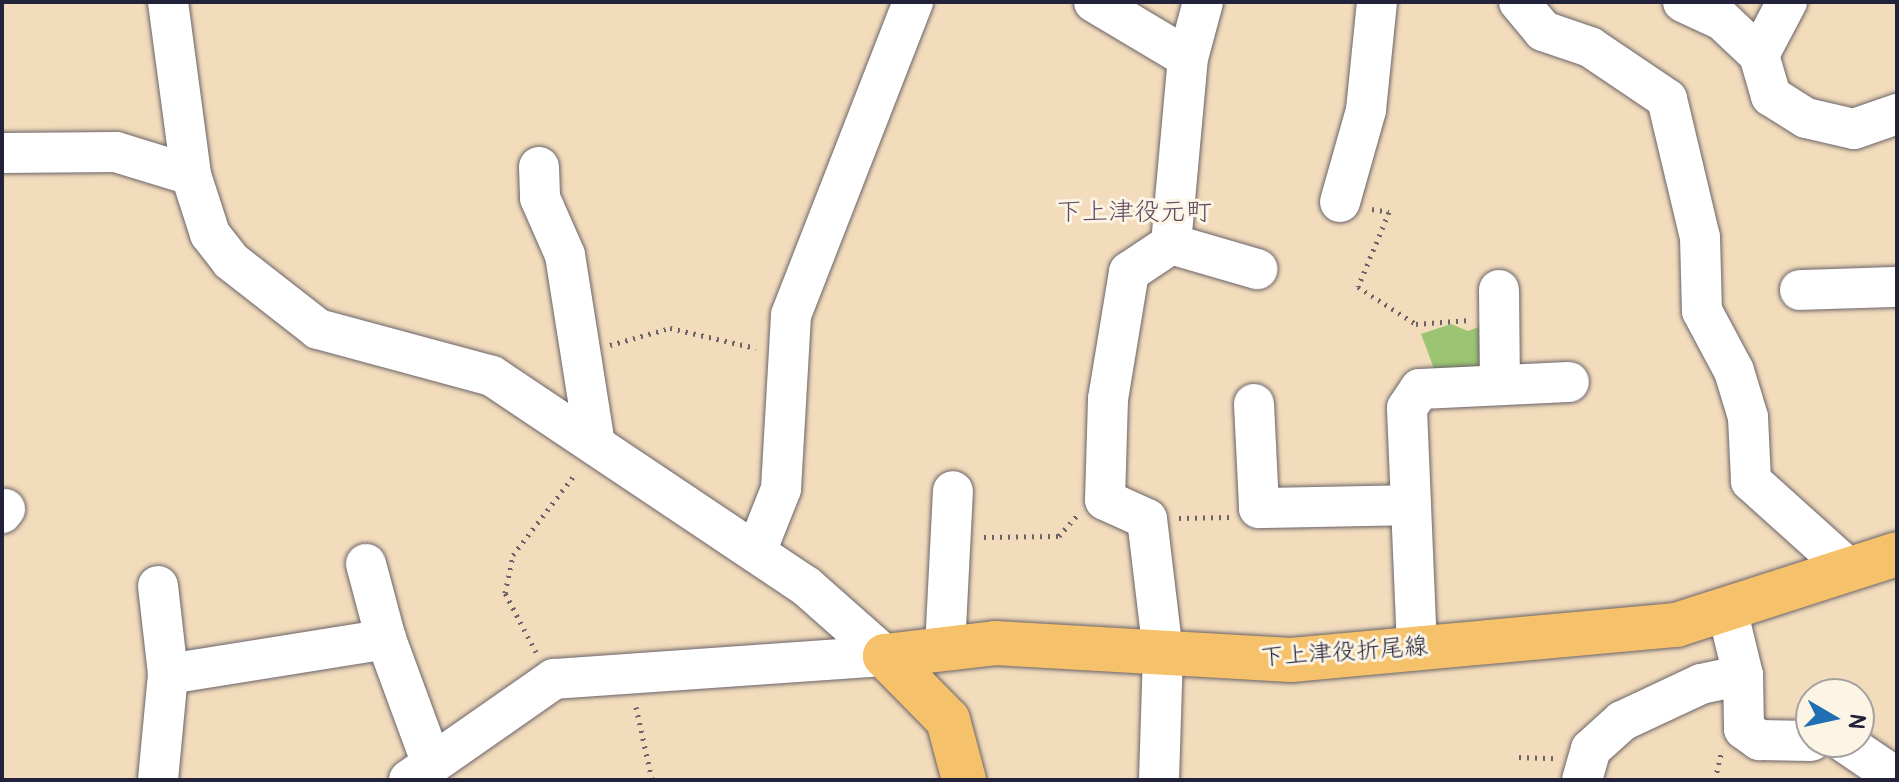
<!DOCTYPE html>
<html>
<head>
<meta charset="utf-8">
<style>
	body { margin:0 }
	#map { position:relative; width:1899px; height:782px; overflow:hidden; background:#f2dcbc; font-family:Pangolin,"Klee One",sans-serif }
	div>[style] { position:absolute }
	.green>* { inset:0; background:#9bc572 }
	.path>* { height:5px; margin-top:-2.5px; transform-origin:0; background:repeating-linear-gradient(90deg,#6b6368 0 2px,transparent 0 8px) }
	.roads { filter:drop-shadow(0 0 2px #6b6368) drop-shadow(0 0 2px #6b6368) }
	.minor>* { height:40px; margin:-20px; padding:0 20px; transform-origin:20px; border-radius:20px; background:#fff }
	.major>* { height:44px; margin:-22px; padding:0 22px; transform-origin:22px; border-radius:22px; background:#f5c16b }
	span { translate:-50% -50%; white-space:nowrap; text-align:center; line-height:1.15; -webkit-text-stroke:6px #fcf5e5; paint-order:stroke }
	.street-label { font-size:24px; color:#22223b }
	.neighbourhood-label { font-size:26px; color:#624c64 }
	.frame { position:absolute; inset:0; border:4px solid #22223b; pointer-events:none }
	.north { position:absolute; left:1795px; top:678px; width:80px; height:80px; box-sizing:border-box; background:#fcf5e5; border:2px solid #a5a1a1; border-radius:50%; rotate:99deg; font-size:22px; font-weight:700; line-height:32px; text-align:center; color:#22223b }
	.north::after { content:''; display:block; margin:auto; width:28px; height:36px; background:#1f6fb2; clip-path:polygon(50% 0,100% 100%,50% 72%,0 100%) }
</style>
</head>
<body>
<div id="map">
	<div class="green">
		<div style="clip-path:polygon(1451px 324px,1468px 331px,1487px 324px,1478px 372px,1436px 374px,1421px 334px)"></div>
	</div>
	<div class="path">
		<div style="left:1372px;top:209px;width:17px;rotate:10deg"></div>
		<div style="left:1389px;top:212px;width:81px;rotate:112.5deg"></div>
		<div style="left:1358px;top:287px;width:69px;rotate:32.5deg"></div>
		<div style="left:1416px;top:324px;width:53px;rotate:-4.3deg"></div>
		<div style="left:610px;top:345px;width:62px;rotate:-15.8deg"></div>
		<div style="left:670px;top:328px;width:88px;rotate:13.1deg"></div>
		<div style="left:1179px;top:518px;width:50px;rotate:-1.1deg"></div>
		<div style="left:984px;top:537px;width:75px;rotate:-0.8deg"></div>
		<div style="left:1059px;top:536px;width:28px;rotate:-49deg"></div>
		<div style="left:536px;top:652px;width:67px;rotate:-117.7deg"></div>
		<div style="left:505px;top:593px;width:39px;rotate:-78deg"></div>
		<div style="left:513px;top:555px;width:103px;rotate:-52.5deg"></div>
		<div style="left:636px;top:707px;width:75px;rotate:77.6deg"></div>
		<div style="left:1519px;top:757px;width:36px;rotate:2deg"></div>
		<div style="left:1715px;top:780px;width:32px;rotate:-77deg"></div>
	</div>
	<div class="roads">
		<div class="minor">
			<div style="left:168px;top:2px;width:175px;rotate:82.4deg"></div>
			<div style="left:191px;top:175px;width:62px;rotate:72.1deg"></div>
			<div style="left:210px;top:234px;width:34px;rotate:52deg"></div>
			<div style="left:231px;top:261px;width:110px;rotate:38deg"></div>
			<div style="left:318px;top:329px;width:180px;rotate:15.1deg"></div>
			<div style="left:492px;top:376px;width:378px;rotate:33.8deg"></div>
			<div style="left:806px;top:586px;width:106px;rotate:41.5deg"></div>
			<div style="left:1094px;top:2px;width:109px;rotate:30.8deg"></div>
			<div style="left:1188px;top:58px;width:58px;rotate:-75deg"></div>
			<div style="left:1519px;top:2px;width:38px;rotate:50deg"></div>
			<div style="left:1543px;top:31px;width:50px;rotate:18.8deg"></div>
			<div style="left:1590px;top:47px;width:93px;rotate:34deg"></div>
			<div style="left:1667px;top:99px;width:142px;rotate:76.6deg"></div>
			<div style="left:1700px;top:237px;width:74px;rotate:88.5deg"></div>
			<div style="left:1702px;top:311px;width:68px;rotate:61.9deg"></div>
			<div style="left:1734px;top:371px;width:48px;rotate:73.1deg"></div>
			<div style="left:1748px;top:417px;width:64px;rotate:87.3deg"></div>
			<div style="left:1751px;top:481px;width:133px;rotate:42deg"></div>
			<div style="left:1683px;top:2px;width:43px;rotate:24.8deg"></div>
			<div style="left:1722px;top:20px;width:51px;rotate:43.4deg"></div>
			<div style="left:1759px;top:55px;width:43px;rotate:73.7deg"></div>
			<div style="left:1771px;top:96px;width:41px;rotate:32.2deg"></div>
			<div style="left:1806px;top:118px;width:49px;rotate:12.9deg"></div>
			<div style="left:1854px;top:129px;width:46px;rotate:-19.2deg"></div>
			<div style="left:1759px;top:55px;width:60px;rotate:-62.2deg"></div>
			<div style="left:2px;top:153px;width:114px;rotate:-0.5deg"></div>
			<div style="left:116px;top:152px;width:78px;rotate:17deg"></div>
			<div style="left:539px;top:167px;width:31px;rotate:88deg"></div>
			<div style="left:540px;top:198px;width:62px;rotate:66.3deg"></div>
			<div style="left:565px;top:255px;width:192px;rotate:81deg"></div>
			<div style="left:1340px;top:202px;width:96px;rotate:-74.2deg"></div>
			<div style="left:1366px;top:110px;width:109px;rotate:-84.2deg"></div>
			<div style="left:1171px;top:244px;width:187px;rotate:-84.8deg"></div>
			<div style="left:1171px;top:244px;width:90px;rotate:16.2deg"></div>
			<div style="left:1499px;top:290px;width:95px;rotate:89.4deg"></div>
			<div style="left:1800px;top:290px;width:97px;rotate:-1.8deg"></div>
			<div style="left:1254px;top:404px;width:104px;rotate:87.2deg"></div>
			<div style="left:1259px;top:508px;width:152px;rotate:-1.1deg"></div>
			<div style="left:2px;top:513px;width:5px;rotate:-53deg"></div>
			<div style="left:756px;top:552px;width:68px;rotate:-68.4deg"></div>
			<div style="left:781px;top:489px;width:174px;rotate:-86.7deg"></div>
			<div style="left:791px;top:315px;width:336px;rotate:-68.7deg"></div>
			<div style="left:366px;top:564px;width:78px;rotate:75.1deg"></div>
			<div style="left:158px;top:586px;width:89px;rotate:83.5deg"></div>
			<div style="left:1728px;top:613px;width:64px;rotate:76.4deg"></div>
			<div style="left:1743px;top:675px;width:54px;rotate:88.9deg"></div>
			<div style="left:1744px;top:729px;width:19px;rotate:36deg"></div>
			<div style="left:1759px;top:740px;width:52px;rotate:1.1deg"></div>
			<div style="left:945px;top:648px;width:157px;rotate:-87.1deg"></div>
			<div style="left:1417px;top:648px;width:240px;rotate:-92.4deg"></div>
			<div style="left:1407px;top:408px;width:23px;rotate:-56deg"></div>
			<div style="left:1420px;top:389px;width:149px;rotate:-2.7deg"></div>
			<div style="left:1844px;top:742px;width:64px;rotate:34.2deg"></div>
			<div style="left:158px;top:780px;width:106px;rotate:-84.6deg"></div>
			<div style="left:168px;top:674px;width:221px;rotate:-9.1deg"></div>
			<div style="left:386px;top:639px;width:133px;rotate:69.8deg"></div>
			<div style="left:409px;top:780px;width:177px;rotate:-34.9deg"></div>
			<div style="left:554px;top:679px;width:332px;rotate:-4deg"></div>
			<div style="left:1159px;top:780px;width:127px;rotate:-88.2deg"></div>
			<div style="left:1163px;top:653px;width:135px;rotate:-96.8deg"></div>
			<div style="left:1147px;top:519px;width:46px;rotate:-155.7deg"></div>
			<div style="left:1105px;top:500px;width:101px;rotate:-88.3deg"></div>
			<div style="left:1108px;top:399px;width:129px;rotate:-80.6deg"></div>
			<div style="left:1129px;top:272px;width:50px;rotate:-33.7deg"></div>
			<div style="left:1582px;top:780px;width:32px;rotate:-74deg"></div>
			<div style="left:1591px;top:749px;width:42px;rotate:-42.1deg"></div>
			<div style="left:1622px;top:721px;width:87px;rotate:-25.1deg"></div>
			<div style="left:1701px;top:684px;width:43px;rotate:-12.1deg"></div>
		</div>
		<div class="major">
			<div style="left:964px;top:780px;width:62px;rotate:-104.9deg"></div>
			<div style="left:948px;top:720px;width:90px;rotate:-134.5deg"></div>
			<div style="left:885px;top:656px;width:111px;rotate:-6.7deg"></div>
			<div style="left:995px;top:643px;width:296px;rotate:3.3deg"></div>
			<div style="left:1291px;top:660px;width:387px;rotate:-5.2deg"></div>
			<div style="left:1676px;top:625px;width:232px;rotate:-17.8deg"></div>
		</div>
	</div>
	<div class="street-label">
		<span style="left:1344px;top:652px;rotate:-4deg">下上津役折尾線</span>
	</div>
	<div class="neighbourhood-label">
		<span style="left:1134px;top:213px">下上津役元町</span>
	</div>
	<div class="frame"></div>
	<div class="north">N</div>
</div>
</body>
</html>
